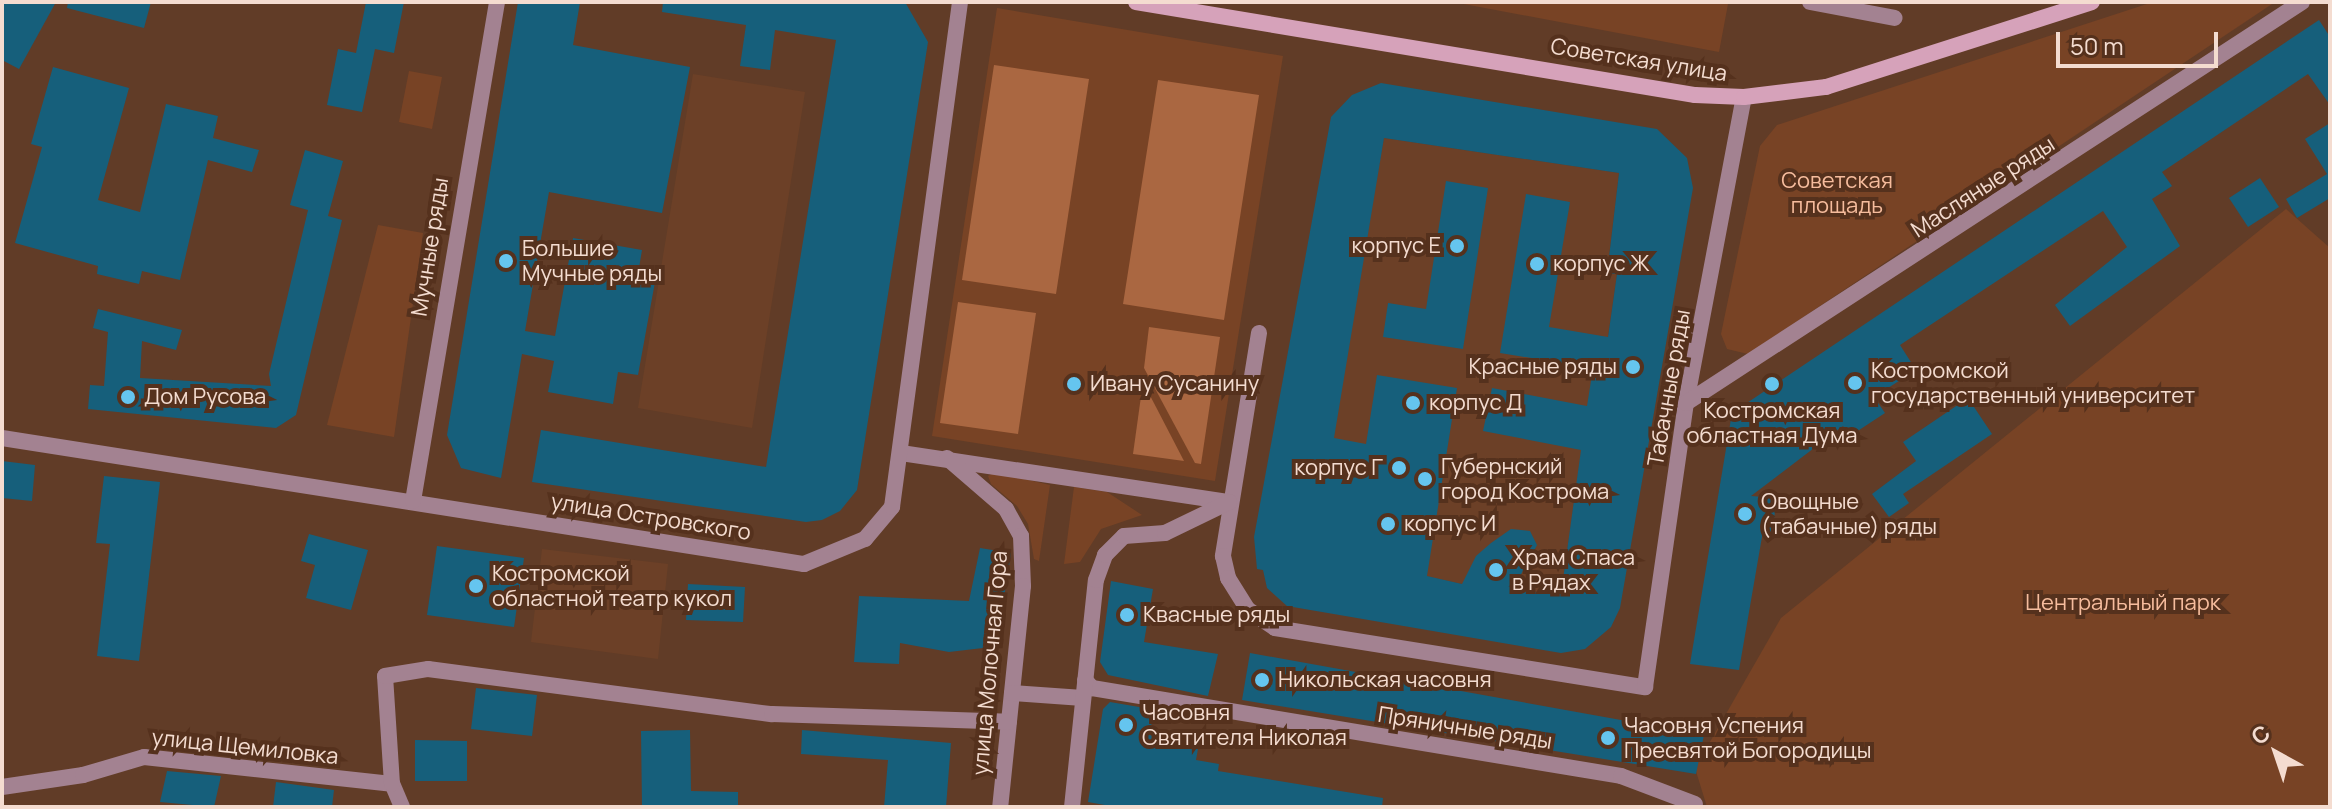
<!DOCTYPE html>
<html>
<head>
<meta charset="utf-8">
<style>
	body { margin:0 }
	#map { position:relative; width:2332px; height:809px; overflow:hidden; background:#613c27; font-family:Manrope,sans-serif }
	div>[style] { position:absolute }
	.built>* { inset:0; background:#6c4027 }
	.green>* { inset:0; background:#784325 }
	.forest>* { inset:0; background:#aa6741 }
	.building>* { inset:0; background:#165f7b }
	.minor>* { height:16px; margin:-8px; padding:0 8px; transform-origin:8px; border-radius:8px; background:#a38291 }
	.tertiary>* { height:16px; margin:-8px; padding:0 8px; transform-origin:8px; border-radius:8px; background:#a38291 }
	.secondary>* { height:16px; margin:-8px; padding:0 8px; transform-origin:8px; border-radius:8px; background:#d6a2ba }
	.dots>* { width:22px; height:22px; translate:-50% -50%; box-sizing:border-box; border:4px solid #55311d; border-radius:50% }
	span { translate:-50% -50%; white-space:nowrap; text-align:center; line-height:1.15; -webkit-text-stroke:8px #55311d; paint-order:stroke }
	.street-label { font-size:22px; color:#f4dcd0 }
	.park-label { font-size:22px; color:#f6bc9d }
	.poi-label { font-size:22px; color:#f4dcd0 }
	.right { translate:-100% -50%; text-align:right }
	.left { translate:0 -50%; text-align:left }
	.frame { position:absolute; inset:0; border:4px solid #f4dcd0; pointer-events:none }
	.north { position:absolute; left:2236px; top:713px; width:80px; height:80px; -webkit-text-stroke:6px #55311d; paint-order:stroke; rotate:320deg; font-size:22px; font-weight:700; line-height:32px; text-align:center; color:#f4dcd0 }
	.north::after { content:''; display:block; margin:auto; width:28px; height:36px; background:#f4dcd0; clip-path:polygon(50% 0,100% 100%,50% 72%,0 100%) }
	.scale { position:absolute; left:2056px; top:32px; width:162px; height:36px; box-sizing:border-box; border:4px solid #f4dcd0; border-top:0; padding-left:10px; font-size:24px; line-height:28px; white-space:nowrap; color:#f4dcd0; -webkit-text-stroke:6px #55311d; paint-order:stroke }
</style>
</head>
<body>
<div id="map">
	<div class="built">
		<div style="clip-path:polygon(693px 74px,805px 92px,752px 428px,638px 408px)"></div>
		<div style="clip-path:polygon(1384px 138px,1619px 173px,1607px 273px,1617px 274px,1599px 398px,1589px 398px,1561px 594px,1462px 584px,1319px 553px,1345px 347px)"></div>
		<div style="clip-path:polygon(542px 549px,668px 564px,658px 659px,531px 642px)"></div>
	</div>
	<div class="green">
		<div style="clip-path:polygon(1453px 2px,1714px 2px,1728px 4px,1719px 52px)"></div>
		<div style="clip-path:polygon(2153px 2px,2275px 2px,1748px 354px,1727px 349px,1721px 334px,1760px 146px,1777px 125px)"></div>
		<div style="clip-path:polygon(997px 8px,1283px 56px,1215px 481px,932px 436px)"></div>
		<div style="clip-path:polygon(409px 71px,442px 77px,432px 129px,399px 122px)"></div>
		<div style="clip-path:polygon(2286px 209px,2330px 248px,2330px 807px,1707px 807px,1695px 768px,1781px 618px)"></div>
		<div style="clip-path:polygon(378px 225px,423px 233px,394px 437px,327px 425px)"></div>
		<div style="clip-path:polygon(995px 472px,1050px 485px,1039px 561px,1034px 559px,1028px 524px,1017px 506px,991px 484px,988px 476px)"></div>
		<div style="clip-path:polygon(1074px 487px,1107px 492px,1142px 515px,1101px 529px,1080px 562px,1064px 564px)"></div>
	</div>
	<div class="forest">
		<div style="clip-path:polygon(994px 65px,1089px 79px,1056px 294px,962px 280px)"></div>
		<div style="clip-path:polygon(1158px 80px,1259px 95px,1224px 320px,1123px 304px)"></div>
		<div style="clip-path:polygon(958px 302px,1036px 313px,1018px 434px,940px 423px)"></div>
		<div style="clip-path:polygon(1149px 327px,1220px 337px,1201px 464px,1195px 463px,1144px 368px)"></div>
		<div style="clip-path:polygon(1143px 382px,1184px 461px,1133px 454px)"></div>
	</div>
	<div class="building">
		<div style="clip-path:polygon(2px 2px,56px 2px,19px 69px,2px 60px)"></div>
		<div style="clip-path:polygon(68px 2px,151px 2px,144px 28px,67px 8px)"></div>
		<div style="clip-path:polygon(366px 2px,404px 2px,394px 53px,375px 49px,362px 112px,327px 105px,338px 49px,356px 53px)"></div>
		<div style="clip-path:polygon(518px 2px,580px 2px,573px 45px,690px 67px,662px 213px,549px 192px,525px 331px,555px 336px,573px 238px,642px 250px,639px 268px,657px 271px,638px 375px,618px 372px,613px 404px,548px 392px,554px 361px,522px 354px,501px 478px,461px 468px,447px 435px)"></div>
		<div style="clip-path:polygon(663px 2px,905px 2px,928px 42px,857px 490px,840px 511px,822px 520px,806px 522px,532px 482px,541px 430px,766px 467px,836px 40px,775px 30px,770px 70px,740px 66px,746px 25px,662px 12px)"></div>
		<div style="clip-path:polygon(2319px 20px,2330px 37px,2330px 105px,2308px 74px,2162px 172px,2172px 186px,2152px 199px,2180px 246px,2070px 326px,2055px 305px,2127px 247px,2103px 211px,1900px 345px,1916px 370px,1874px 397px,1885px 413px,1850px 436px,1843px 426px,1751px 496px,1777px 498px,1772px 532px,1763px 531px,1739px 670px,1690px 664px,1732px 413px)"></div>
		<div style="clip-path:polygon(53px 67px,129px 88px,98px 200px,140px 212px,166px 104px,218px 116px,213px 138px,259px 150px,252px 172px,208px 160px,180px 280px,142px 271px,139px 284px,97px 274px,98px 266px,15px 243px,42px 147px,31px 144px)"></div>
		<div style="clip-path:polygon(evenodd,1381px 83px,1657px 129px,1687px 158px,1693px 188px,1620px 608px,1611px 627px,1585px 649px,1561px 653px,1287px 606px,1267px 588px,1263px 570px,1257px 569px,1254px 537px,1331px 117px,1352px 95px,1381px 83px,1384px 138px,1619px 173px,1607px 274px,1617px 274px,1608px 337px,1549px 327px,1570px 202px,1526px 194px,1500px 353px,1593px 368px,1587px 406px,1492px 388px,1483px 431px,1581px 450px,1561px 594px,1512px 591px,1537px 545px,1530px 531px,1511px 529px,1491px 543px,1476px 556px,1462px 584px,1427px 576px,1457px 388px,1377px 375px,1366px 444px,1334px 438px,1384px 138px)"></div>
		<div style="clip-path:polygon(2330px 123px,2330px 198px,2297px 218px,2286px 199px,2327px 174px,2305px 139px)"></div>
		<div style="clip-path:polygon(305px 150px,343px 161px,328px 216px,342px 220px,296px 415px,276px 428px,88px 409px,90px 385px,104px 386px,108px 332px,93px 328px,98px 309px,182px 330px,176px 350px,142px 341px,140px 378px,271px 386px,269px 374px,308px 210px,290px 205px)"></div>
		<div style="clip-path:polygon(2260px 178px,2279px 207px,2248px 227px,2229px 198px)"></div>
		<div style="clip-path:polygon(1446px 181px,1488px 188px,1463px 349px,1383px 337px,1388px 303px,1426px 309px)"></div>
		<div style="clip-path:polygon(1968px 398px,1992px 434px,1903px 494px,1909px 503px,1889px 517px,1872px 494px,1916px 461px,1903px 442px)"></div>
		<div style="clip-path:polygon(2px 461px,35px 465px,32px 501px,2px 498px)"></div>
		<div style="clip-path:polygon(104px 476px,160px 482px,139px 661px,97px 656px,110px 544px,96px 543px)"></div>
		<div style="clip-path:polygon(309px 534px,368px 550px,351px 610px,306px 598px,315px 565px,301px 561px)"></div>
		<div style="clip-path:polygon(437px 546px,524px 558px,514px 627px,427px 615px)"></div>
		<div style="clip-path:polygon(980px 548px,1011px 553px,998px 636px,983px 648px,949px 652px,900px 643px,899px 664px,854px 662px,859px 596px,969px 601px)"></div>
		<div style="clip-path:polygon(1111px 581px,1153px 589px,1144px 642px,1218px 654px,1208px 696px,1108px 675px,1100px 662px)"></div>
		<div style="clip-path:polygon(688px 584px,745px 587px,743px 622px,686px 620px)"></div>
		<div style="clip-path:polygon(1250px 653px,1704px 735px,1696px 774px,1242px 700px)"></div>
		<div style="clip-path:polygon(476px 688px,537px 695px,532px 736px,471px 729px)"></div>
		<div style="clip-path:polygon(1110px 702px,1145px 708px,1152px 722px,1149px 735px,1199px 743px,1196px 760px,1219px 764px,1218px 771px,1383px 798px,1382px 807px,1116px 807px,1088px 802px,1103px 709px)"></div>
		<div style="clip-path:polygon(690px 730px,691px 791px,738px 792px,738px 807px,642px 807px,641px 731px)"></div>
		<div style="clip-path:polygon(802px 730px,951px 743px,946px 807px,884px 807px,888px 760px,801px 754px)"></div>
		<div style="clip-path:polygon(415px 740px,467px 741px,467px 781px,415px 781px)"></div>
		<div style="clip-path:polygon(167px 771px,221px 776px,214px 807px,160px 802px)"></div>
		<div style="clip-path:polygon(276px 782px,334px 790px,332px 807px,273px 807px)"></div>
	</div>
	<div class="minor">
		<div style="left:1810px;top:2px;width:86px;rotate:10.7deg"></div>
		<div style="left:1259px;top:333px;width:226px;rotate:99.2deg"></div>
		<div style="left:1223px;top:556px;width:23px;rotate:77deg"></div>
		<div style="left:1228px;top:578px;width:36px;rotate:58deg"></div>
		<div style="left:1247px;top:609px;width:34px;rotate:34deg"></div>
		<div style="left:1275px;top:628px;width:375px;rotate:9.1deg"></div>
		<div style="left:1645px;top:687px;width:287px;rotate:-81.8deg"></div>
		<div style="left:1686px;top:403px;width:311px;rotate:-79.3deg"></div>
		<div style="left:1686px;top:403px;width:735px;rotate:-33.06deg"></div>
		<div style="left:901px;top:453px;width:332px;rotate:8.5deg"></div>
		<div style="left:947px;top:458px;width:78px;rotate:40.8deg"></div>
		<div style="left:1006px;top:509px;width:31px;rotate:61deg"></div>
		<div style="left:1021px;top:536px;width:50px;rotate:87.7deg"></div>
		<div style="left:1023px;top:586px;width:222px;rotate:95.9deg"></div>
		<div style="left:1085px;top:680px;width:11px;rotate:49deg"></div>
		<div style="left:1092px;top:688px;width:536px;rotate:9.44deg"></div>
		<div style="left:1621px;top:776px;width:79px;rotate:20.7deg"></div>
		<div style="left:1012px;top:693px;width:71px;rotate:4deg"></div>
		<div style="left:2px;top:787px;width:82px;rotate:-8.4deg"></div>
		<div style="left:83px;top:775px;width:64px;rotate:-16.4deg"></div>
		<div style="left:144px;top:757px;width:249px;rotate:6.2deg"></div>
		<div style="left:402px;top:807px;width:25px;rotate:-113deg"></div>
		<div style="left:392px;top:784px;width:108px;rotate:-93.7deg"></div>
		<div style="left:385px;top:676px;width:44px;rotate:-9.2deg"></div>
		<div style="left:428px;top:669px;width:347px;rotate:7.5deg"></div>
		<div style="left:772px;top:714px;width:237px;rotate:1.9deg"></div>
		<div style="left:1072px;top:807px;width:228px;rotate:-84deg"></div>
		<div style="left:1096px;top:580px;width:27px;rotate:-70deg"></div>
		<div style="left:1105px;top:555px;width:27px;rotate:-45deg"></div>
		<div style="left:1124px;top:536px;width:41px;rotate:-4.2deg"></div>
		<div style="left:1165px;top:533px;width:71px;rotate:-25.8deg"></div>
	</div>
	<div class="tertiary">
		<div style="left:2px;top:438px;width:812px;rotate:8.93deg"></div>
		<div style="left:804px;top:564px;width:66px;rotate:-22.3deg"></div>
		<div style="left:865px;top:539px;width:42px;rotate:-49.8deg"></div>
		<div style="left:892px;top:507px;width:510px;rotate:-82.33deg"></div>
		<div style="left:413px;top:501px;width:506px;rotate:-80.44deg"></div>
	</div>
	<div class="secondary">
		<div style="left:1136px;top:2px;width:567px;rotate:9.45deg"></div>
		<div style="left:1695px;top:95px;width:49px;rotate:2.3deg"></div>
		<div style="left:1744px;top:97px;width:83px;rotate:-7deg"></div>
		<div style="left:1826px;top:87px;width:279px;rotate:-17.7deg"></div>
	</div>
	<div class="dots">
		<div style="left:1457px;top:246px;background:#65c5ef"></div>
		<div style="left:506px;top:261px;background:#65c5ef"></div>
		<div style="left:1537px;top:264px;background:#65c5ef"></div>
		<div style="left:1633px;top:367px;background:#65c5ef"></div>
		<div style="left:1855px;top:383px;background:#65c5ef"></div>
		<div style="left:1074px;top:384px;background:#65c5ef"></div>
		<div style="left:1772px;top:384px;background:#65c5ef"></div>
		<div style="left:128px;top:397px;background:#65c5ef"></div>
		<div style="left:1413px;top:403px;background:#65c5ef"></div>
		<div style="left:1399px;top:468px;background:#65c5ef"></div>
		<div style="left:1425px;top:479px;background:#65c5ef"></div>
		<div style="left:1745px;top:514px;background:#65c5ef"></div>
		<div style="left:1388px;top:524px;background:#65c5ef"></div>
		<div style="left:1496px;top:570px;background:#65c5ef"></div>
		<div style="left:476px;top:586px;background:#65c5ef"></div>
		<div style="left:1127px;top:615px;background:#65c5ef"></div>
		<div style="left:1262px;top:680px;background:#65c5ef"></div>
		<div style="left:1126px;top:725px;background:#65c5ef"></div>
		<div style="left:1608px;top:738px;background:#65c5ef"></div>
	</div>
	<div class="street-label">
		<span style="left:1639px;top:60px;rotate:9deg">Советская улица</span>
		<span style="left:1983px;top:187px;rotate:-33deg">Масляные ряды</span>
		<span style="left:430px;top:247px;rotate:-81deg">Мучные ряды</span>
		<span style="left:1669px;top:388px;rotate:-80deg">Табачные ряды</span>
		<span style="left:651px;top:517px;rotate:9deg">улица Островского</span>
		<span style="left:990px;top:663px;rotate:-85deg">улица Молочная Гора</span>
		<span style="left:1465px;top:728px;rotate:9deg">Пряничные ряды</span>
		<span style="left:245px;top:747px;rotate:6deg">улица Щемиловка</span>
	</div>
	<div class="park-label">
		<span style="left:1837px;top:193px">Советская<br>площадь</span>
		<span style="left:2123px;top:603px">Центральный парк</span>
	</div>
	<div class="poi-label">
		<span class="right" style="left:1441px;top:246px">корпус Е</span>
		<span class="left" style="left:522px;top:261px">Большие<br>Мучные ряды</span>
		<span class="left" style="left:1553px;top:264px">корпус Ж</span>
		<span class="right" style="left:1617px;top:367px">Красные ряды</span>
		<span class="left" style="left:1871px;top:383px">Костромской<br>государственный университет</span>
		<span class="left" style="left:1090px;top:384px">Ивану Сусанину</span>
		<span class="left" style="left:144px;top:397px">Дом Русова</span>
		<span class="left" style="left:1429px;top:403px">корпус Д</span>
		<span style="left:1772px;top:423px">Костромская<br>областная Дума</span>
		<span class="left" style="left:1441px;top:479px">Губернский<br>город Кострома</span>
		<span class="right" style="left:1383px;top:468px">корпус Г</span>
		<span class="left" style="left:1761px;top:514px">Овощные<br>(табачные) ряды</span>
		<span class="left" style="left:1404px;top:524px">корпус И</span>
		<span class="left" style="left:1512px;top:570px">Храм Спаса<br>в Рядах</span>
		<span class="left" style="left:492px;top:586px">Костромской<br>областной театр кукол</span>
		<span class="left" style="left:1143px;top:615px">Квасные ряды</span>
		<span class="left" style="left:1278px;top:680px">Никольская часовня</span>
		<span class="left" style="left:1142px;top:725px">Часовня<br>Святителя Николая</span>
		<span class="left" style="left:1624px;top:738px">Часовня Успения<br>Пресвятой Богородицы</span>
	</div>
	<div class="frame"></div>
	<div class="north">С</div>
	<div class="scale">50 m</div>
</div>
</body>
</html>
